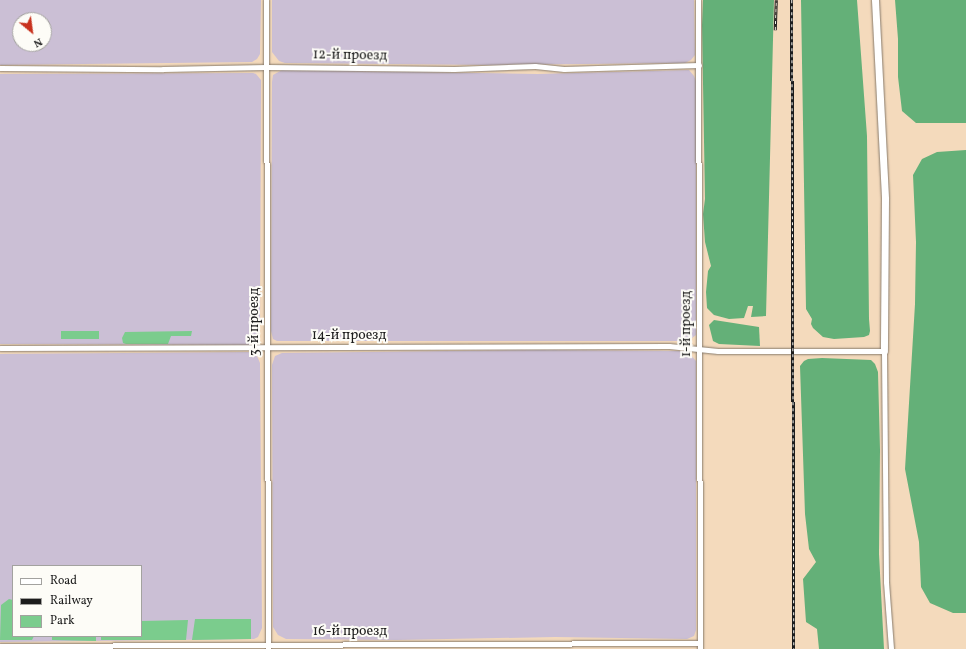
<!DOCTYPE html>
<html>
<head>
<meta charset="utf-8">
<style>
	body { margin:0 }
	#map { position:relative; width:966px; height:649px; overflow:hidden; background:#f4dabc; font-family:Vollkorn,serif }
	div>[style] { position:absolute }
	.industrial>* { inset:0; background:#cbbfd5 }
	.green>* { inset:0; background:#7bcc8d }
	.forest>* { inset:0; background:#64b078 }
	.roads { filter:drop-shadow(0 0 1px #887b6c) drop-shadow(0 0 1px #887b6c) }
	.minor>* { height:5px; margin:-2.5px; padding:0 2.5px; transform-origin:2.5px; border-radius:2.5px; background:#fff }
	.major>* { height:7px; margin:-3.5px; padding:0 3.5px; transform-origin:3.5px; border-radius:3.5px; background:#fff }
	.rail>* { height:2.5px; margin-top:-1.25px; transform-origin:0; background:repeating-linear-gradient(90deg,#fdfcf7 0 3px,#1c1c1c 0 6px); box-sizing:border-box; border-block:1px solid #1c1c1c }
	span { translate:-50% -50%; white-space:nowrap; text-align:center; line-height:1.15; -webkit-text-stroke:4px #fdfcf7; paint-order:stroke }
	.street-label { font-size:14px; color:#1c1c1c }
	.legend { position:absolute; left:12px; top:565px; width:130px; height:72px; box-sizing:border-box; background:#fdfcf7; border:1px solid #a3a29f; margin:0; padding:5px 7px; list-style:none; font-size:12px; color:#1c1c1c }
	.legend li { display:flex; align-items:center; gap:8px; height:20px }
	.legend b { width:20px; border:1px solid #a3a29f }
	.north { position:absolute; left:12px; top:12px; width:40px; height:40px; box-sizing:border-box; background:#fdfcf7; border:1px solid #a3a29f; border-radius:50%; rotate:151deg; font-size:11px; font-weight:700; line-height:16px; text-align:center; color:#1c1c1c }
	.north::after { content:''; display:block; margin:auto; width:14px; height:18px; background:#c8321e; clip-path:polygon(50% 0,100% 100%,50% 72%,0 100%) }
</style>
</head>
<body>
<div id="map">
	<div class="industrial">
		<div style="clip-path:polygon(evenodd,0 0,261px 0,260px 54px,257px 59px,252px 62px,0 65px,0 0,20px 20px,44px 20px,44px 44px,20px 44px,20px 20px)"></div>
		<div style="clip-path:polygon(272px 0,694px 0,695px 55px,691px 60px,685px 63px,488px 65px,285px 63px,279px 61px,272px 52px)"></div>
		<div style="clip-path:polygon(282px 70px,538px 74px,689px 70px,694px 76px,696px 81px,696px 335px,688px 341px,277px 341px,273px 339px,271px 331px,272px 82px,273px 75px)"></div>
		<div style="clip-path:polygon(253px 73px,256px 74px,261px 80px,260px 332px,257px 341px,249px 345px,0 344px,0 74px)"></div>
		<div style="clip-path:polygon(540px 350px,682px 351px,689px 353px,696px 361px,696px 630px,694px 636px,687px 639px,555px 637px,396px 640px,286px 639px,278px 635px,273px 627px,272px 365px,275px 356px,282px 353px)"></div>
		<div style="clip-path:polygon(evenodd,249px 352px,257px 356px,260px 363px,262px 628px,258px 637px,254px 639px,0 642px,0 354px,249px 352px,13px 566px,141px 566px,141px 636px,13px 636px,13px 566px)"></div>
	</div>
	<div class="green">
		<div style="clip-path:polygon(61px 331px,99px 331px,99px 339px,61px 339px)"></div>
		<div style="clip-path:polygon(192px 331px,191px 336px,171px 336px,168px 344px,126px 344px,123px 343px,122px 338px,125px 332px)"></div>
		<div style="clip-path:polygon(9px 599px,13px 600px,13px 636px,34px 636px,32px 640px,0 640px,1px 605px)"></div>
		<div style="clip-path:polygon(195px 619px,251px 619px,251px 639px,192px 640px)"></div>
		<div style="clip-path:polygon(188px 620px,186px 640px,101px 640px,101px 636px,141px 636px,141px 621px)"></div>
		<div style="clip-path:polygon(52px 636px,96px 636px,96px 641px,52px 640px)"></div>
	</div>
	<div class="forest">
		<div style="clip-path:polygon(703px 0,774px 0,766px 316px,751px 317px,753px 306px,748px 306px,744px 318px,729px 319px,714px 315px,707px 308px,706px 292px,708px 271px,711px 266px,705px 242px,703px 214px,705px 199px,702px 25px)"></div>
		<div style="clip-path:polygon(801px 0,857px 0,867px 136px,869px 319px,870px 331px,869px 335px,864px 337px,834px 339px,823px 337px,813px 328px,811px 324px,812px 319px,806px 309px)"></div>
		<div style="clip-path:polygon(895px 0,966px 0,966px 123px,916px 123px,902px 111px,898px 77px,898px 39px)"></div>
		<div style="clip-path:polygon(966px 150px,966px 613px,953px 613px,930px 603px,921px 587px,919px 542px,905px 469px,915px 304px,916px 242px,913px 175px,922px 159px,937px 152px)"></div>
		<div style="clip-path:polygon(714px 320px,759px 327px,760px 346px,719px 344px,713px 341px,709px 325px)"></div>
		<div style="clip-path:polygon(822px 358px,871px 360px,875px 364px,878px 372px,880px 450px,879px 554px,884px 649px,819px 649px,817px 629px,806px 622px,803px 579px,816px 562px,809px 549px,805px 514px,800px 366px,804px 361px,808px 359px)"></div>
	</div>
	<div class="roads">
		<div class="minor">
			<div style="left:266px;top:0;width:649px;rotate:89.82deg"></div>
			<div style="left:698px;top:0;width:649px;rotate:89.82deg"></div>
			<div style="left:0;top:68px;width:163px;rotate:0.4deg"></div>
			<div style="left:163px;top:69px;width:103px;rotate:-1.1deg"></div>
			<div style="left:266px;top:67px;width:188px;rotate:0.6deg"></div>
			<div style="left:454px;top:69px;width:81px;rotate:-2.1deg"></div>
			<div style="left:535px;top:66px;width:29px;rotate:6deg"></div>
			<div style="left:564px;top:69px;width:135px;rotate:-1.7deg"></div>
			<div style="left:0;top:348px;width:669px;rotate:-0.17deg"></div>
			<div style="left:669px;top:346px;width:49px;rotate:5.8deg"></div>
			<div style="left:718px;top:351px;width:166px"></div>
			<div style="left:884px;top:351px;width:231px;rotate:89.5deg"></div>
			<div style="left:886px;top:582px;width:67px;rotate:85.7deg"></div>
			<div style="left:0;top:646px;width:700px;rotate:-0.25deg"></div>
		</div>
		<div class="major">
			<div style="left:875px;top:0;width:199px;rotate:87.1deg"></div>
			<div style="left:885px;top:199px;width:152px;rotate:90.4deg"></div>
		</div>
	</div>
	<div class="rail">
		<div style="left:792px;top:0;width:649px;rotate:89.82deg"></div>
		<div style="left:775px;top:30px;width:30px;rotate:-88deg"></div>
	</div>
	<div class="street-label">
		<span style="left:350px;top:56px;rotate:1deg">12-й проезд</span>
		<span style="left:255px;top:322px;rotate:-90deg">3-й проезд</span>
		<span style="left:687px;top:324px;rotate:-90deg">1-й проезд</span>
		<span style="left:349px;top:336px">14-й проезд</span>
		<span style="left:350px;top:632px">16-й проезд</span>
	</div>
	<ul class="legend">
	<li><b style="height:5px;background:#fff"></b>Road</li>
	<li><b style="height:5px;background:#1c1c1c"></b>Railway</li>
	<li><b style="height:11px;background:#7bcc8d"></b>Park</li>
	</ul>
	<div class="north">N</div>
</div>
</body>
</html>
